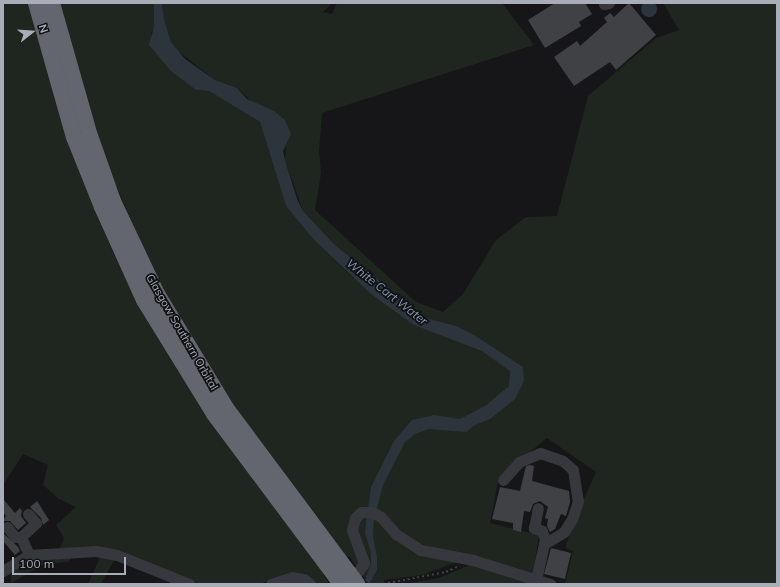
<!DOCTYPE html>
<html>
<head>
<meta charset="utf-8">
<style>
	body { margin:0 }
	#map { position:relative; width:780px; height:587px; overflow:hidden; background:#161618; font-family:Mulish,sans-serif }
	div>[style] { position:absolute }
	.green>* { inset:0; background:#1e261f }
	.water>* { inset:0; background:#2c353c }
	.round { border-radius:50% }
	.building>* { inset:0; background:#404145 }
	.path>* { height:1.5px; margin-top:-0.75px; transform-origin:0; background:repeating-linear-gradient(90deg,#3d3f44 0 2px,transparent 0 5px) }
	.minor>* { height:11px; margin:-5.5px; padding:0 5.5px; transform-origin:5.5px; border-radius:5.5px; background:#37383d }
	.highway>* { height:16px; margin:-8px; padding:0 8px; transform-origin:8px; border-radius:8px; background:#63666e }
	.highway-bridge>* { height:16px; margin:-8px; padding:0 8px; transform-origin:8px; border-radius:8px; background:#63666e }
	span { translate:-50% -50%; white-space:nowrap; text-align:center; line-height:1.15; -webkit-text-stroke:3.5px #111113; paint-order:stroke }
	.street-label { font-size:11px; color:#a8adb8 }
	.water-label { font-size:12px; color:#7f9bb3; font-style:italic }
	.frame { position:absolute; inset:0; border:4px solid #a8adb8; pointer-events:none }
	.north { position:absolute; left:12px; top:12px; width:40px; height:40px; -webkit-text-stroke:3px #111113; paint-order:stroke; rotate:73deg; font-size:11px; font-weight:700; line-height:16px; text-align:center; color:#a8adb8 }
	.north::after { content:''; display:block; margin:auto; width:14px; height:18px; background:#a8adb8; clip-path:polygon(50% 0,100% 100%,50% 72%,0 100%) }
	.scale { position:absolute; left:12px; top:557px; width:114px; height:18px; box-sizing:border-box; border:2px solid #a8adb8; border-top:0; padding-left:5px; font-size:12px; line-height:14px; white-space:nowrap; color:#a8adb8; -webkit-text-stroke:3px #111113; paint-order:stroke }
</style>
</head>
<body>
<div id="map">
	<div class="green">
		<div style="clip-path:polygon(3px 3px,31px 3px,87px 190px,112px 250px,150px 322px,330px 584px,317px 584px,307px 574px,295px 572px,259px 584px,200px 584px,144px 562px,60px 548px,64px 538px,56px 525px,76px 507px,59px 499px,43px 485px,48px 465px,23px 454px,3px 485px)"></div>
		<div style="clip-path:polygon(58px 3px,154px 3px,154px 28px,151px 34px,196px 90px,209px 91px,260px 122px,286px 206px,314px 240px,351px 276px,377px 281px,335px 245px,303px 211px,285px 160px,286px 146px,252px 102px,237px 88px,215px 80px,178px 51px,171px 42px,164px 19px,162px 3px,332px 3px,323px 12px,332px 14px,337px 3px,502px 3px,534px 45px,322px 113px,319px 151px,321px 173px,315px 210px,416px 302px,443px 312px,463px 294px,496px 240px,526px 217px,557px 216px,588px 96px,656px 38px,679px 30px,663px 3px,777px 3px,777px 584px,565px 584px,573px 551px,565px 548px,574px 521px,596px 472px,547px 438px,499px 477px,490px 523px,539px 535px,533px 574px,390px 536px,457px 562px,422px 575px,384px 580px,384px 584px,369px 584px,349px 556px,346px 559px,256px 438px,202px 362px,160px 286px,111px 174px,83px 94px)"></div>
		<div style="clip-path:polygon(101px 555px,115px 559px,101px 584px,88px 584px)"></div>
		<div style="clip-path:polygon(73px 556px,68px 562px,45px 564px,11px 583px,11px 572px,31px 560px)"></div>
		<div style="clip-path:polygon(472px 564px,540px 584px,405px 584px,439px 578px)"></div>
	</div>
	<div class="water">
		<div class="round" style="left:641px;top:1px;width:16px;height:16px"></div>
		<div style="clip-path:polygon(154px 3px,162px 3px,164px 19px,171px 42px,185px 59px,215px 80px,237px 88px,247px 99px,274px 111px,285px 120px,291px 134px,283px 151px,285px 160px,297px 199px,303px 211px,335px 245px,425px 318px,456px 326px,474px 335px,523px 367px,524px 381px,515px 399px,490px 419px,475px 425px,466px 432px,429px 429px,415px 434px,405px 442px,383px 485px,376px 512px,368px 509px,371px 487px,394px 441px,412px 420px,434px 415px,460px 419px,485px 406px,509px 386px,510px 371px,482px 351px,414px 325px,371px 294px,314px 240px,286px 206px,260px 122px,209px 91px,196px 90px,171px 71px,149px 45px,154px 27px)"></div>
		<div style="clip-path:polygon(367px 514px,374px 516px,373px 537px,377px 557px,377px 570px,369px 584px,365px 580px,371px 564px,371px 553px,365px 533px)"></div>
	</div>
	<div class="building">
		<div style="clip-path:polygon(555px 3px,585px 3px,592px 14px,579px 22px,581px 26px,545px 48px,528px 20px)"></div>
		<div style="clip-path:polygon(629px 3px,656px 35px,616px 70px,610px 62px,574px 86px,554px 57px,577px 41px,580px 46px,607px 22px,604px 18px,610px 13px,614px 17px)"></div>
		<div style="clip-path:polygon(530px 465px,534px 466px,532px 481px,569px 491px,570px 502px,566px 516px,561px 514px,555px 529px,550px 532px,547px 526px,548px 519px,545px 518px,548px 507px,540px 501px,533px 504px,530px 512px,524px 511px,521px 532px,513px 530px,513px 523px,492px 519px,500px 487px,520px 491px,526px 466px)"></div>
		<div style="clip-path:polygon(3px 499px,15px 513px,20px 508px,22px 511px,21px 516px,26px 523px,18px 530px,10px 521px,3px 521px,6px 516px,3px 512px)"></div>
		<div style="clip-path:polygon(37px 501px,49px 520px,43px 525px,41px 518px,30px 507px)"></div>
		<div style="clip-path:polygon(3px 533px,18px 547px,20px 551px,15px 555px,3px 541px)"></div>
		<div style="clip-path:polygon(551px 548px,571px 553px,565px 579px,544px 574px)"></div>
	</div>
	<div class="path">
		<div style="left:383px;top:584px;width:64px;rotate:-10.8deg"></div>
		<div style="left:446px;top:572px;width:14px;rotate:-25deg"></div>
	</div>
	<div class="minor">
		<div style="left:604px;top:4px;width:5px;rotate:-11deg"></div>
		<div style="left:503px;top:480px;width:24px;rotate:-48deg"></div>
		<div style="left:519px;top:462px;width:23px;rotate:-23deg"></div>
		<div style="left:540px;top:453px;width:24px;rotate:19deg"></div>
		<div style="left:563px;top:461px;width:13px;rotate:42deg"></div>
		<div style="left:573px;top:470px;width:31px;rotate:81deg"></div>
		<div style="left:578px;top:501px;width:19px;rotate:108deg"></div>
		<div style="left:572px;top:519px;width:15px;rotate:122deg"></div>
		<div style="left:564px;top:532px;width:23px;rotate:149deg"></div>
		<div style="left:28px;top:514px;width:12px;rotate:48deg"></div>
		<div style="left:36px;top:523px;width:21px;rotate:137deg"></div>
		<div style="left:21px;top:537px;width:20px;rotate:66deg"></div>
		<div style="left:7px;top:527px;width:13px;rotate:51deg"></div>
		<div style="left:15px;top:537px;width:6px"></div>
		<div style="left:3px;top:571px;width:31px;rotate:-32deg"></div>
		<div style="left:29px;top:555px;width:67px;rotate:-3.4deg"></div>
		<div style="left:96px;top:551px;width:21px;rotate:11deg"></div>
		<div style="left:117px;top:555px;width:78px;rotate:21.9deg"></div>
		<div style="left:536px;top:580px;width:42px;rotate:-77.6deg"></div>
		<div style="left:545px;top:539px;width:9px;rotate:-111deg"></div>
		<div style="left:542px;top:531px;width:9px;rotate:-159deg"></div>
		<div style="left:534px;top:528px;width:20px;rotate:-79deg"></div>
		<div style="left:271px;top:584px;width:22px;rotate:-18deg"></div>
		<div style="left:292px;top:577px;width:12px;rotate:9deg"></div>
		<div style="left:304px;top:579px;width:8px;rotate:40deg"></div>
		<div style="left:349px;top:584px;width:26px;rotate:-54deg"></div>
		<div style="left:364px;top:563px;width:35px;rotate:-110deg"></div>
		<div style="left:352px;top:530px;width:12px;rotate:-76deg"></div>
		<div style="left:355px;top:518px;width:8px;rotate:-45deg"></div>
		<div style="left:361px;top:512px;width:11px"></div>
		<div style="left:372px;top:512px;width:10px;rotate:29deg"></div>
		<div style="left:381px;top:517px;width:23px;rotate:49deg"></div>
		<div style="left:396px;top:534px;width:30px;rotate:33deg"></div>
		<div style="left:421px;top:550px;width:53px;rotate:10.9deg"></div>
		<div style="left:473px;top:560px;width:81px;rotate:17.3deg"></div>
	</div>
	<div class="highway">
		<div style="left:36px;top:3px;width:139px;rotate:74.2deg"></div>
		<div style="left:74px;top:137px;width:75px;rotate:68.2deg"></div>
		<div style="left:102px;top:207px;width:102px;rotate:65.7deg"></div>
		<div style="left:144px;top:300px;width:134px;rotate:58.4deg"></div>
		<div style="left:214px;top:414px;width:212px;rotate:53.2deg"></div>
		<div style="left:52px;top:3px;width:138px;rotate:74.1deg"></div>
		<div style="left:90px;top:136px;width:69px;rotate:70.5deg"></div>
		<div style="left:113px;top:201px;width:103px;rotate:64.7deg"></div>
		<div style="left:157px;top:294px;width:133px;rotate:58.8deg"></div>
		<div style="left:226px;top:408px;width:206px;rotate:53.3deg"></div>
	</div>
	<div class="highway-bridge">
		<div style="left:349px;top:573px;width:14px;rotate:54deg"></div>
	</div>
	<div class="street-label">
		<span style="left:182px;top:332px;rotate:60deg">Glasgow Southern Orbital</span>
	</div>
	<div class="water-label">
		<span style="left:387px;top:292px;rotate:38deg">White Cart Water</span>
	</div>
	<div class="frame"></div>
	<div class="north">N</div>
	<div class="scale">100 m</div>
</div>
</body>
</html>
